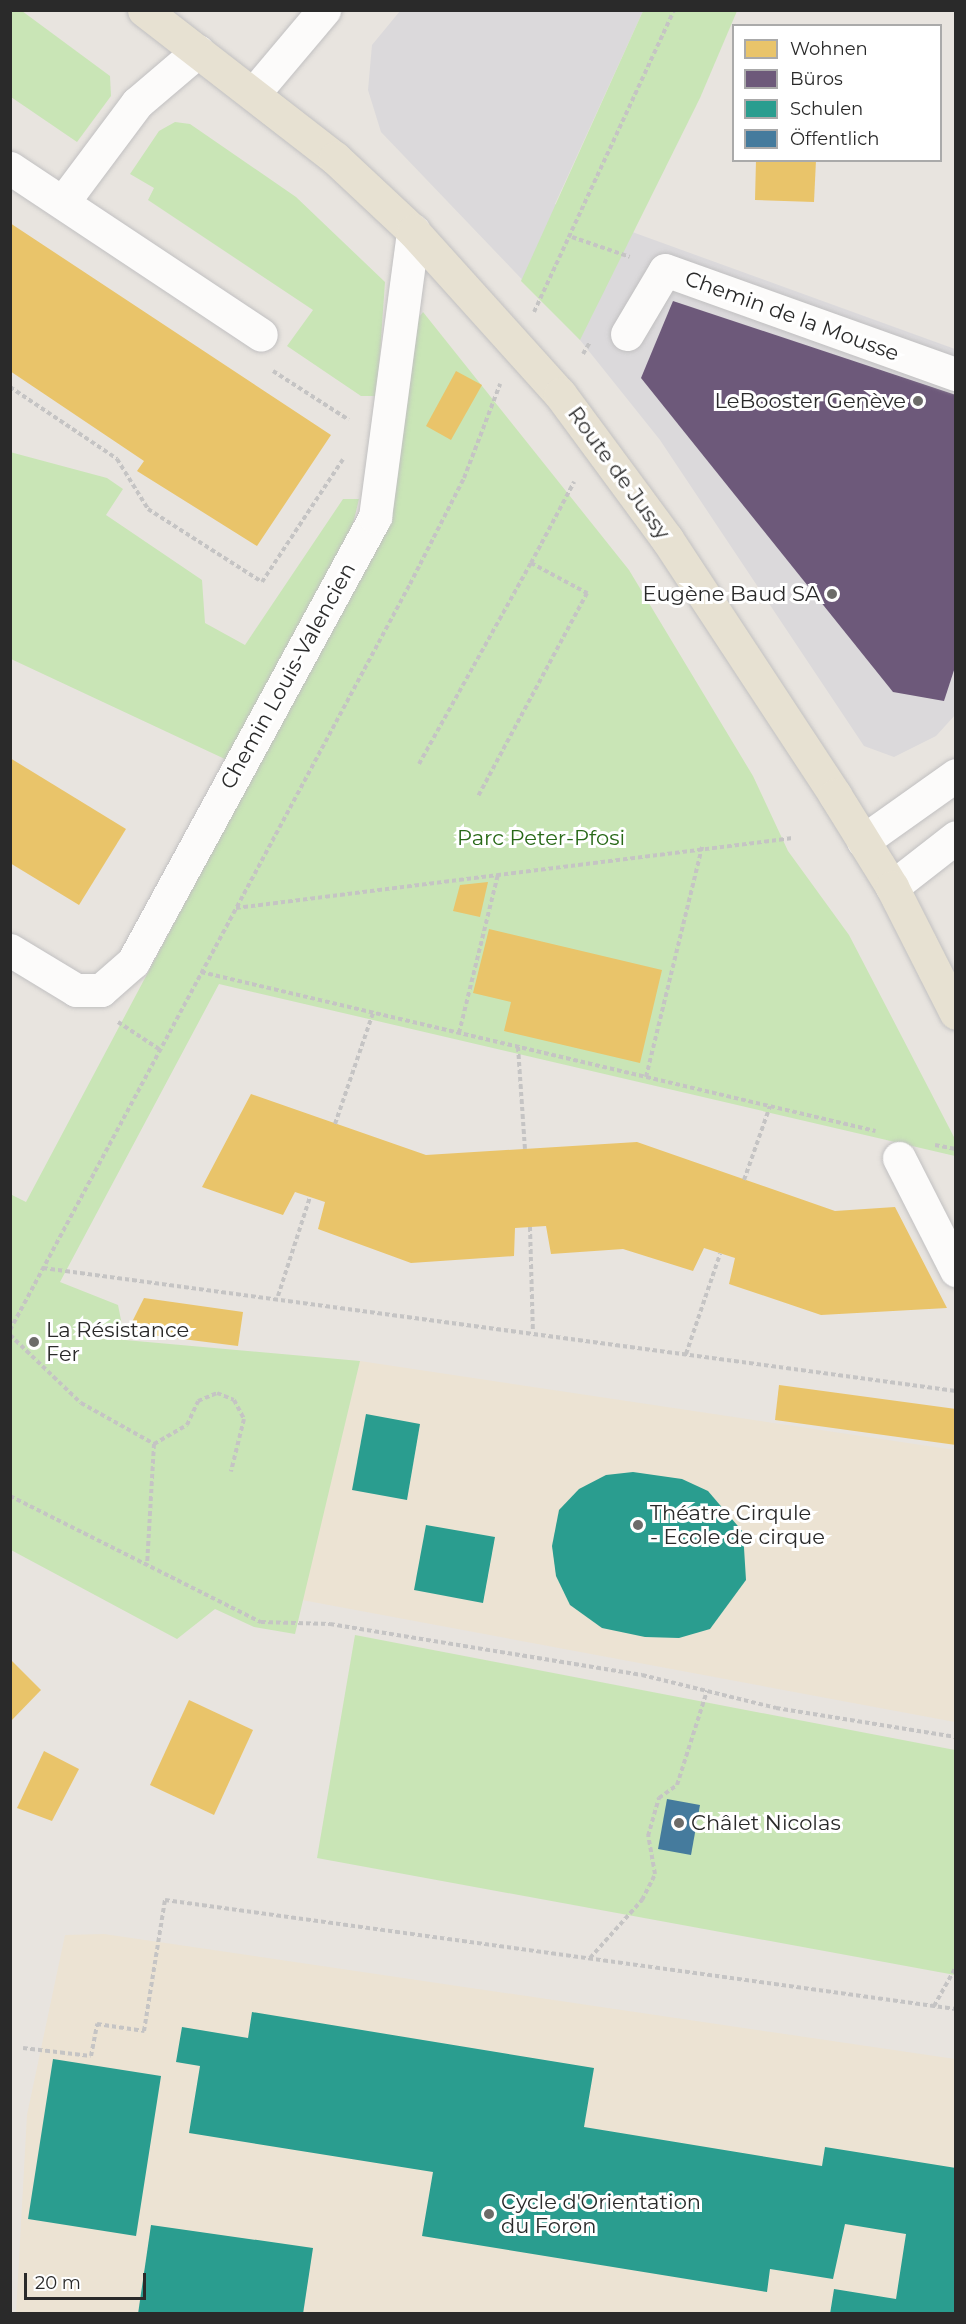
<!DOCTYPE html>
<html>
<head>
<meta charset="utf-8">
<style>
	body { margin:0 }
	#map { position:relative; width:966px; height:2324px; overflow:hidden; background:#e8e4df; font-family:Montserrat,sans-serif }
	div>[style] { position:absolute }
	.industrial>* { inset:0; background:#dbd9db }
	.education>* { inset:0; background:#ece3d3 }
	.green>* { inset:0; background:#c9e5b6 }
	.homes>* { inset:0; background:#e9c46a }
	.offices>* { inset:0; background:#6d597a }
	.schools>* { inset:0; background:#2a9d8f }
	.public>* { inset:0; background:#457b9d }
	.path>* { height:4px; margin-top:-2px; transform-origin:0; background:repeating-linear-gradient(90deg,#c5c4c4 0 4.5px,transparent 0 7.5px) }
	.roads { filter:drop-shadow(0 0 2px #c1c0c1) drop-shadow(0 0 2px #c1c0c1) }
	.minor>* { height:33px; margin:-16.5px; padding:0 16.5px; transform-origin:16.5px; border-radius:16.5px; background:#fcfbfa }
	.major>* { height:33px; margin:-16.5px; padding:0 16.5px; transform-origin:16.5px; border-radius:16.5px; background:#e7e1d2 }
	.dots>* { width:16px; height:16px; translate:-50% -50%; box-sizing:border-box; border:3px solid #fff; border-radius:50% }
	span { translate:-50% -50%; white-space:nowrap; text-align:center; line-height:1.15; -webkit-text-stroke:6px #fff; paint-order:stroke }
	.street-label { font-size:21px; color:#2a2a2a }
	.poi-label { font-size:21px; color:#2a2a2a }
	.right { translate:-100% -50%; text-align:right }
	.left { translate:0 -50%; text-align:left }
	.park-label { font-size:21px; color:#286917 }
	.frame { position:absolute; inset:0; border:12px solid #2a2a2a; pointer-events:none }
	.legend { position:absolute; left:732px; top:24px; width:210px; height:138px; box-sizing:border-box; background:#fff; border:2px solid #aaa; margin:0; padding:8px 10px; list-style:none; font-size:18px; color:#2a2a2a }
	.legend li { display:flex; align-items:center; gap:12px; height:30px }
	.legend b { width:30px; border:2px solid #aaa }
	.scale { position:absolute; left:24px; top:2273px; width:122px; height:27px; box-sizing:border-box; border:3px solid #2a2a2a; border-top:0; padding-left:8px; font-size:18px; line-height:21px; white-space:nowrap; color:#2a2a2a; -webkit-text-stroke:4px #fff; paint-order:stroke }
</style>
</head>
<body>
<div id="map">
	<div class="industrial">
		<div style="clip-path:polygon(400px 11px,643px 11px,555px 204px,955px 349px,956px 714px,936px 736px,894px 757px,864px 746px,660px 440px,580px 340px,381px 132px,368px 90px,372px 45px)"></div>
	</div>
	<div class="education">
		<div style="clip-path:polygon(360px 1361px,955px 1450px,955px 1722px,302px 1600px)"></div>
		<div style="clip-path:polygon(104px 1934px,955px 2059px,955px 2313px,16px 2314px,27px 2115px,65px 1935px)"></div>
	</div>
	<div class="green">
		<div style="clip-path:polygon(10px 11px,22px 11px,110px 76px,111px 96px,77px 142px,11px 97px)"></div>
		<div style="clip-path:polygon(643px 11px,737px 11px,700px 98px,580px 340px,521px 281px)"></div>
		<div style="clip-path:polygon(175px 122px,190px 124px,296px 197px,385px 282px,377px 396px,361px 396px,287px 346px,313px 310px,148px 200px,154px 188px,130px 174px,159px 131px)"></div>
		<div style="clip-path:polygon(423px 312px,629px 570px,753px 776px,788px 851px,849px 935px,955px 1139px,955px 1156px,219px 984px,60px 1282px,118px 1305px,125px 1340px,360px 1361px,295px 1634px,254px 1627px,215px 1609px,177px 1639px,11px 1550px,10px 1194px,26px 1202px,373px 549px,416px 321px)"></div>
		<div style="clip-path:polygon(10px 452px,107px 478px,123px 489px,106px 515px,202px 580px,205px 623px,245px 645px,343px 499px,359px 499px,353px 524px,227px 760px,11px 659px)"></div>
		<div style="clip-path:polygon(355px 1635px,955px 1750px,955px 1975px,317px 1858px)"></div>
	</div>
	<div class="homes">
		<div style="clip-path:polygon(756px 160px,816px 160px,814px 202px,755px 200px)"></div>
		<div style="clip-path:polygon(10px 223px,331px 435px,257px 546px,137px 471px,144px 461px,10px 371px)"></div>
		<div style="clip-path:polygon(456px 371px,482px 385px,451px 440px,426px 426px)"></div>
		<div style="clip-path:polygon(10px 758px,126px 829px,79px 905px,10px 863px)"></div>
		<div style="clip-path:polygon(488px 882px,480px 917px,453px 911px,460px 885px)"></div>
		<div style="clip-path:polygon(489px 929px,662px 970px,640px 1063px,504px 1031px,511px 1002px,473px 993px)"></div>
		<div style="clip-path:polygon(251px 1094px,426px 1155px,637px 1142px,835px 1211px,895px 1207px,947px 1308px,821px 1315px,729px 1284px,735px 1258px,704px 1248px,693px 1271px,623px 1249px,551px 1254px,546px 1226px,515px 1228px,514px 1256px,411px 1263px,318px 1229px,325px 1202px,295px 1192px,283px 1215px,202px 1187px)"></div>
		<div style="clip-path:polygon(144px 1298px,243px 1312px,238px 1346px,127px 1332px)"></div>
		<div style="clip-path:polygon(779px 1385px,956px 1409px,956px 1445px,775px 1420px)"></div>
		<div style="clip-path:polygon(10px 1659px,41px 1690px,10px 1722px)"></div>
		<div style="clip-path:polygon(189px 1700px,253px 1730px,214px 1815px,150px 1785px)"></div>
		<div style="clip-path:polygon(44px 1751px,79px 1769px,52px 1821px,17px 1808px)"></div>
	</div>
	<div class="offices">
		<div style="clip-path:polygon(673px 301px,956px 395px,956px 664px,944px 701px,893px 692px,641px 378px)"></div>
	</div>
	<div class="schools">
		<div style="clip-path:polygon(366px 1414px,420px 1424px,407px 1500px,352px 1490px)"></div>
		<div style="clip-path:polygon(633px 1472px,682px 1479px,708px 1491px,743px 1532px,746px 1580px,710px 1629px,679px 1638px,645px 1637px,602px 1628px,570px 1605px,556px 1576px,552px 1546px,559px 1510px,579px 1489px,606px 1475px)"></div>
		<div style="clip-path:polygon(426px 1525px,495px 1537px,483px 1603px,414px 1590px)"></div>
		<div style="clip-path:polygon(252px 2012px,594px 2068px,584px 2127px,822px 2166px,825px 2147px,956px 2168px,956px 2314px,830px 2314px,834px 2289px,896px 2299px,906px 2234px,845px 2224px,833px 2279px,770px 2269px,767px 2292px,422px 2236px,433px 2172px,189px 2133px,200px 2066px,176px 2062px,182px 2027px,248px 2038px)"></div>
		<div style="clip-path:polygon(53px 2059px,161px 2076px,136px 2236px,28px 2219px)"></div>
		<div style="clip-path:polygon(151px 2225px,313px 2248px,303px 2314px,138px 2314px)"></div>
	</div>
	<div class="public">
		<div style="clip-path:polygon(667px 1799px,700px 1805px,691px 1855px,658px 1849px)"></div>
	</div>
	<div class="path">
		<div style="left:572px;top:237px;width:61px;rotate:19deg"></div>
		<div style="left:534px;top:312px;width:333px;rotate:-65.1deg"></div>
		<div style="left:583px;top:354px;width:14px;rotate:-60deg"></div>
		<div style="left:273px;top:371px;width:90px;rotate:32.8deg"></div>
		<div style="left:10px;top:387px;width:129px;rotate:33.9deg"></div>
		<div style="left:117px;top:459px;width:59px;rotate:58.2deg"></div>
		<div style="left:148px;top:509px;width:135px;rotate:32.6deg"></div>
		<div style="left:262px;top:582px;width:147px;rotate:-56.6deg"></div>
		<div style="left:531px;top:563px;width:92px;rotate:-62deg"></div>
		<div style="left:419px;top:764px;width:230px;rotate:-60.9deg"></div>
		<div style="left:531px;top:563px;width:64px;rotate:28.2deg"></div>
		<div style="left:587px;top:593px;width:230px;rotate:118.2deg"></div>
		<div style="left:236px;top:908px;width:561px;rotate:-7.16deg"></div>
		<div style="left:201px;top:972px;width:693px;rotate:13.27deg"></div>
		<div style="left:118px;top:1022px;width:49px;rotate:33.4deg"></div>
		<div style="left:459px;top:1033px;width:164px;rotate:-76.2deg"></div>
		<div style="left:518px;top:1047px;width:102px;rotate:86.1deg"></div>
		<div style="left:646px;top:1077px;width:237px;rotate:-76.3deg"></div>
		<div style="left:335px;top:1124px;width:117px;rotate:-71.1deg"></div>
		<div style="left:935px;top:1145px;width:21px;rotate:11deg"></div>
		<div style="left:744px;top:1180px;width:78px;rotate:-70.6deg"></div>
		<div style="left:530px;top:1227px;width:105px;rotate:88.4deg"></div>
		<div style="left:43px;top:1268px;width:921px;rotate:7.67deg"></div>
		<div style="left:278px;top:1296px;width:104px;rotate:-72.1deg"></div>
		<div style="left:10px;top:1330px;width:846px;rotate:-61.8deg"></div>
		<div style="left:410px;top:584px;width:119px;rotate:-63deg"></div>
		<div style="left:464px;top:478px;width:101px;rotate:-69deg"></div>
		<div style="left:10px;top:1335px;width:98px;rotate:43.8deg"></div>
		<div style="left:81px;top:1403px;width:84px;rotate:29.3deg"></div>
		<div style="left:154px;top:1444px;width:121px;rotate:93.3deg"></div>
		<div style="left:686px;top:1354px;width:106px;rotate:-71.2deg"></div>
		<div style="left:154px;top:1444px;width:38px;rotate:-30deg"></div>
		<div style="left:187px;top:1425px;width:26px;rotate:-65deg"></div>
		<div style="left:198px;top:1401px;width:21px;rotate:-23deg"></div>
		<div style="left:217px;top:1393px;width:18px;rotate:22deg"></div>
		<div style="left:234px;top:1400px;width:21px;rotate:62deg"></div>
		<div style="left:244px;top:1419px;width:54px;rotate:104deg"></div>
		<div style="left:10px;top:1496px;width:281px;rotate:26.7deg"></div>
		<div style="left:261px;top:1622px;width:69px;rotate:1.7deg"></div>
		<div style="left:330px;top:1624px;width:316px;rotate:9.3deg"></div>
		<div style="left:642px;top:1675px;width:138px;rotate:13.8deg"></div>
		<div style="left:776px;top:1708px;width:182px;rotate:9.2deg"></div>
		<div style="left:590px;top:1958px;width:78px;rotate:-48.1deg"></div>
		<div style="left:642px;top:1900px;width:29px;rotate:-63deg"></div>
		<div style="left:655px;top:1874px;width:39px;rotate:-100deg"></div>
		<div style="left:648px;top:1836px;width:40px;rotate:-74deg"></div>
		<div style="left:659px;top:1798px;width:22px;rotate:-36deg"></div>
		<div style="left:677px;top:1785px;width:99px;rotate:-72.3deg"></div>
		<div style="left:934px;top:2006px;width:45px;rotate:-60.6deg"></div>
		<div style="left:23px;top:2048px;width:68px;rotate:6.7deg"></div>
		<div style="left:91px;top:2056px;width:33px;rotate:-79deg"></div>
		<div style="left:97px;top:2024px;width:48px;rotate:8.5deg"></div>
		<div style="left:144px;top:2031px;width:133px;rotate:-80.9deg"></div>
		<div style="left:165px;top:1900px;width:798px;rotate:7.85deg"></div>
	</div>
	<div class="roads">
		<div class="minor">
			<div style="left:254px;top:93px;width:109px;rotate:-49.9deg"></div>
			<div style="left:10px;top:168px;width:301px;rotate:33.6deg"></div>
			<div style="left:63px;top:202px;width:124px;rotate:-53.2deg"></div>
			<div style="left:137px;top:103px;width:80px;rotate:-40.4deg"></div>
			<div style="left:627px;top:334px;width:74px;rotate:-59.3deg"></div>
			<div style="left:665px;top:270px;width:309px;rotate:19.7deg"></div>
			<div style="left:863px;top:841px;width:114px;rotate:-35.4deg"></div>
			<div style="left:892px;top:887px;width:81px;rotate:-38deg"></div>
			<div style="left:10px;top:950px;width:77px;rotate:31.2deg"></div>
			<div style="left:76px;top:990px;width:25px"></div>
			<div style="left:101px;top:990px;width:43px;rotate:-41.2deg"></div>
			<div style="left:133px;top:962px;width:507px;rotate:-61.46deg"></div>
			<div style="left:375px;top:517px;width:289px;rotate:-82.4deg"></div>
			<div style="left:899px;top:1158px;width:126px;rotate:63deg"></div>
		</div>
		<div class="major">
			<div style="left:144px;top:10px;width:242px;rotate:37.8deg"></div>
			<div style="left:335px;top:158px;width:107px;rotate:43.1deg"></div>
			<div style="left:413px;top:231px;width:219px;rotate:48deg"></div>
			<div style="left:560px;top:394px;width:180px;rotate:53.6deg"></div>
			<div style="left:667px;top:539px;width:306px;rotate:56.7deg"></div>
			<div style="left:835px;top:795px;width:108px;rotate:58.2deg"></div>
			<div style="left:892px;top:887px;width:141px;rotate:63.1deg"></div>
		</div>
	</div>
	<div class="dots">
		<div style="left:918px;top:401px;background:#6c6b69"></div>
		<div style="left:832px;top:594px;background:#6c6b69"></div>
		<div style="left:34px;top:1342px;background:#6c6b69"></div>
		<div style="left:638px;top:1525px;background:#6c6b69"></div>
		<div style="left:679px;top:1823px;background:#6c6b69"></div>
		<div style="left:489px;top:2214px;background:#6c6b69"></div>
	</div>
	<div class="street-label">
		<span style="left:792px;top:316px;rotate:20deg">Chemin de la Mousse</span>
		<span style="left:619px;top:473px;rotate:54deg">Route de Jussy</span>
		<span style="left:288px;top:676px;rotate:-61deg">Chemin Louis-Valencien</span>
	</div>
	<div class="poi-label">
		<span class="right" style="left:906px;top:401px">LeBooster Genève</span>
		<span class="right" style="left:820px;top:594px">Eugène Baud SA</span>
		<span class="left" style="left:46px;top:1342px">La Résistance<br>Fer</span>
		<span class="left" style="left:650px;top:1525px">Théatre Cirqule<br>- Ecole de cirque</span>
		<span class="left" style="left:691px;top:1823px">Châlet Nicolas</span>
		<span class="left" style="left:501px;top:2214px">Cycle d'Orientation<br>du Foron</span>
	</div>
	<div class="park-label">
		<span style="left:541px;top:838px">Parc Peter-Pfosi</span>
	</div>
	<div class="frame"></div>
	<ul class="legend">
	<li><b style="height:16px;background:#e9c46a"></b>Wohnen</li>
	<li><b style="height:16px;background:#6d597a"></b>Büros</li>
	<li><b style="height:16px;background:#2a9d8f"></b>Schulen</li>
	<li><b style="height:16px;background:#457b9d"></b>Öffentlich</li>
	</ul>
	<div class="scale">20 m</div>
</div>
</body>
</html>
